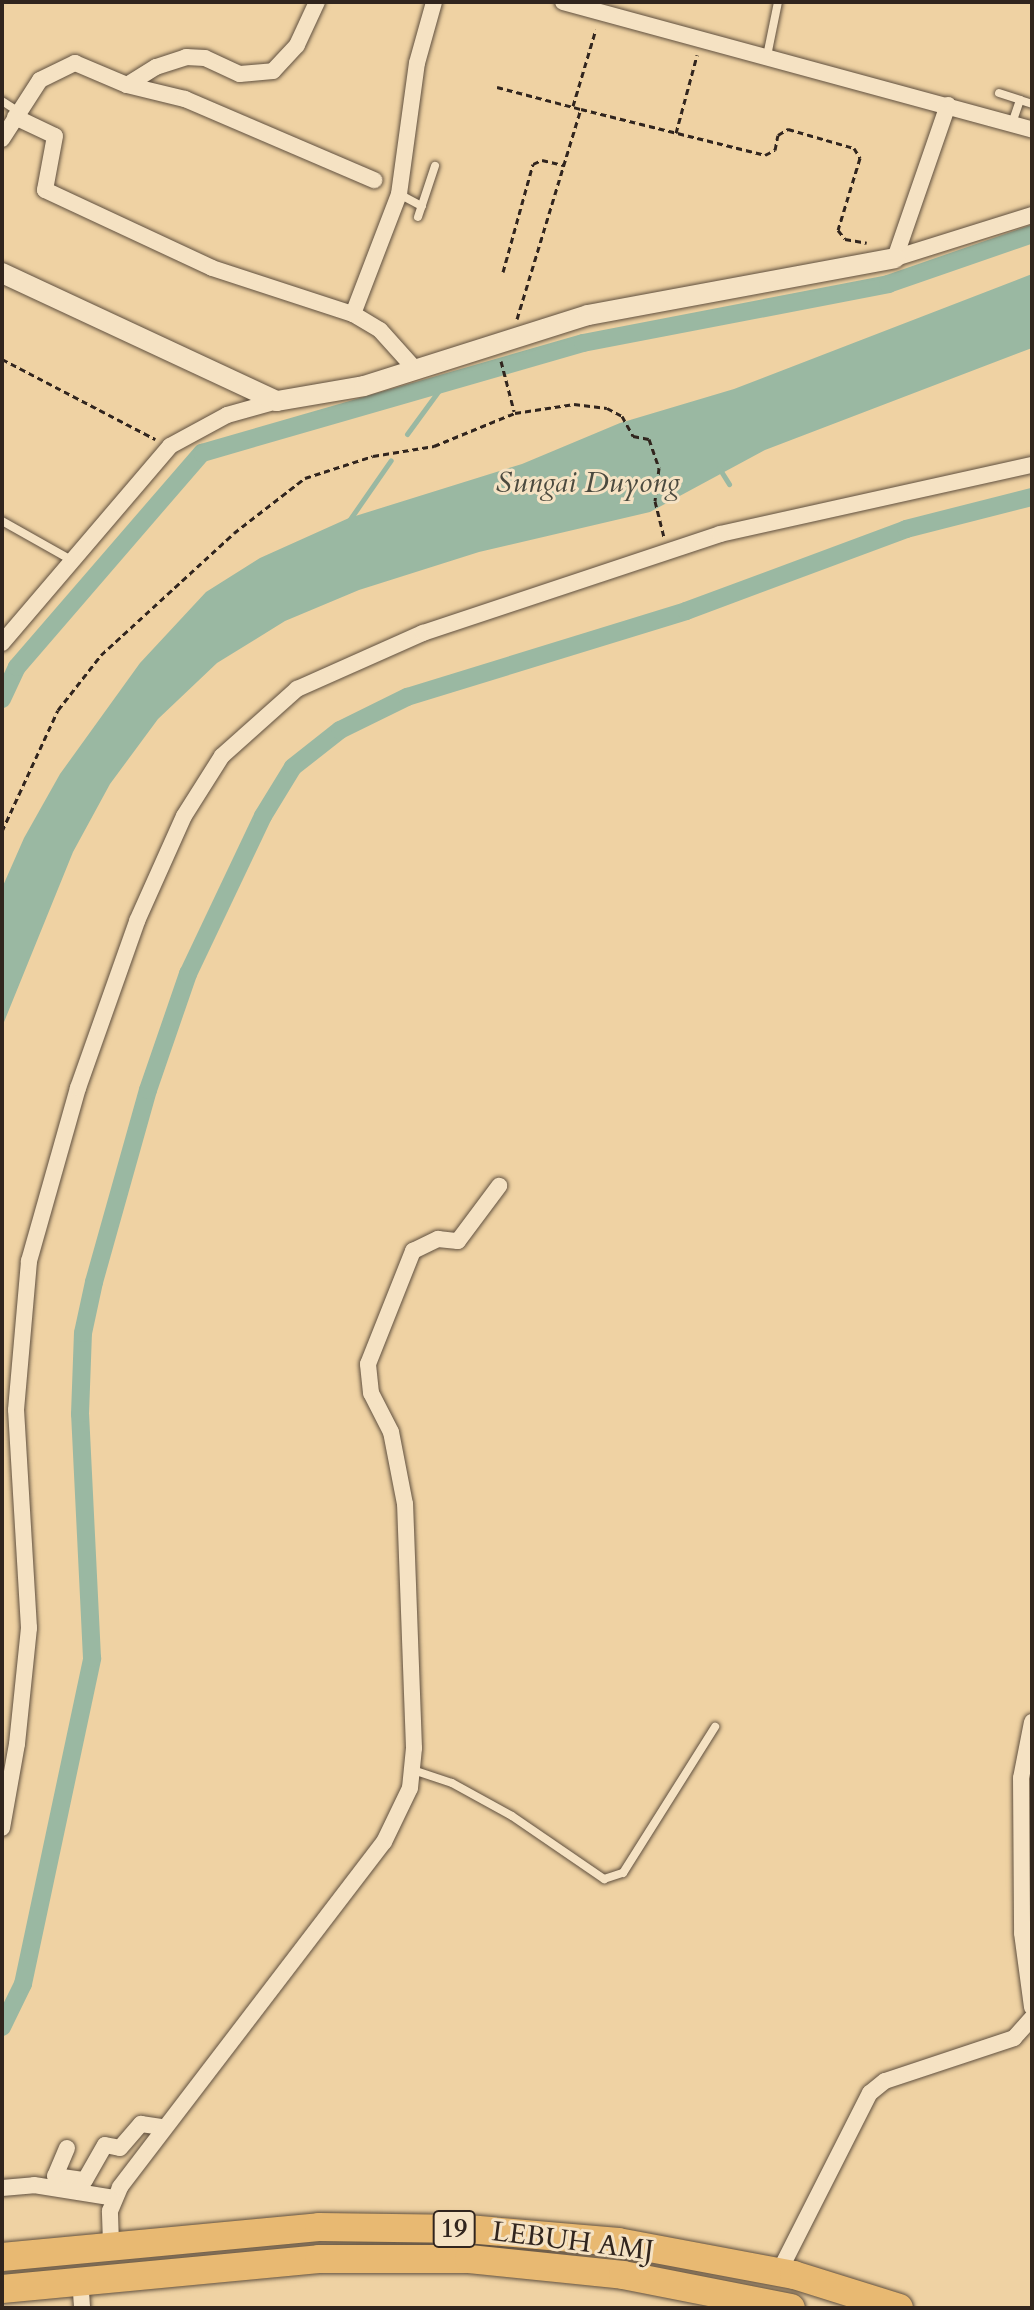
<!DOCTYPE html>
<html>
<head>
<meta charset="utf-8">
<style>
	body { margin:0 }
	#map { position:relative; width:1034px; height:2310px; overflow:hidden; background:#efd2a3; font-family:Cardo,serif }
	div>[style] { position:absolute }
	.water>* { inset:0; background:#9ab8a2 }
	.stream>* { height:5px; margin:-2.5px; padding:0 2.5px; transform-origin:2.5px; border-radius:2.5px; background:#9ab8a2 }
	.canal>* { height:18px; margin:-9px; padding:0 9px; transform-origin:9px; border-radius:9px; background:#9ab8a2 }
	.path>* { height:3px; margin-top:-1.5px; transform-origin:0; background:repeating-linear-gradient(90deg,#31251e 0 6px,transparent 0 10px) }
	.roads { filter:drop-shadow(0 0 2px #60503f) drop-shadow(0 0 2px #60503f) }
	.service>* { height:8px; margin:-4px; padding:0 4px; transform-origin:4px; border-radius:4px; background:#f5e2c3 }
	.minor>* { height:16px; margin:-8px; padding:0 8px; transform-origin:8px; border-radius:8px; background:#f5e2c3 }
	.tertiary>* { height:20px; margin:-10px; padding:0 10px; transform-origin:10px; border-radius:10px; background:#f5e2c3 }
	.trunk>* { height:28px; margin:-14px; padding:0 14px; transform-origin:14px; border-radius:14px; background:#e8b972 }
	span { translate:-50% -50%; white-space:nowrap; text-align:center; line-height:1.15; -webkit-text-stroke:6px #f5e2c3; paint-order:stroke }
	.shield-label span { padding:2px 6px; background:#f5e2c3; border:2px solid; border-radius:6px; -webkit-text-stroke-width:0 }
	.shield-label { font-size:26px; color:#31251e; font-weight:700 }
	.street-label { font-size:28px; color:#31251e }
	.water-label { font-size:30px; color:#4b4a3f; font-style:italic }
	.frame { position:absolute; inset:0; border:4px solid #31251e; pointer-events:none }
</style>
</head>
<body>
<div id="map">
	<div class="water">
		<div style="clip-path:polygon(1032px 274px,1032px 348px,765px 450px,650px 512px,479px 552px,359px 590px,285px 621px,217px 663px,158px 719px,110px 784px,73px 852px,2px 1027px,2px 888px,24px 838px,60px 774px,140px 663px,206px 592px,260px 558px,349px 518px,522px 464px,620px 423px,734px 389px)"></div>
	</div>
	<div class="stream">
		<div style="left:407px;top:434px;width:69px;rotate:-53.8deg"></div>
		<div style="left:719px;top:468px;width:19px;rotate:58deg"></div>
		<div style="left:348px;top:522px;width:75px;rotate:-55.3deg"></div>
	</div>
	<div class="canal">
		<div style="left:2px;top:699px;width:35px;rotate:-65deg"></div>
		<div style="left:17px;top:667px;width:283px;rotate:-49.2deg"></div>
		<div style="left:202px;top:453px;width:397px;rotate:-16.1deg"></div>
		<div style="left:583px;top:343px;width:311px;rotate:-10.9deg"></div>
		<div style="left:888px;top:284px;width:152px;rotate:-19.1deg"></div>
		<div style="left:2px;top:2027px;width:48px;rotate:-64deg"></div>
		<div style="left:23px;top:1984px;width:333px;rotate:-78deg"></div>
		<div style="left:92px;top:1658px;width:244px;rotate:-92.8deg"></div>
		<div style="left:80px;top:1414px;width:81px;rotate:-87.9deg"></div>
		<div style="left:83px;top:1333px;width:52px;rotate:-77.8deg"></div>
		<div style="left:94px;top:1282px;width:199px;rotate:-74.3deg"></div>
		<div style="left:148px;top:1090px;width:123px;rotate:-71deg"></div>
		<div style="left:188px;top:974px;width:175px;rotate:-64.6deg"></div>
		<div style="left:263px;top:816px;width:57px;rotate:-58.5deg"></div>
		<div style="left:293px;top:767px;width:60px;rotate:-38.2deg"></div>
		<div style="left:340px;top:730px;width:75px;rotate:-26.2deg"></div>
		<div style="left:407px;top:697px;width:292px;rotate:-17.1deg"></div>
		<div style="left:686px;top:611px;width:235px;rotate:-20.4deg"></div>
		<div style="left:906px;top:529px;width:130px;rotate:-14.3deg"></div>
	</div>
	<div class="path">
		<div style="left:497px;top:87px;width:87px;rotate:14.7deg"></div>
		<div style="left:573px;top:106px;width:80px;rotate:-73.4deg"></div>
		<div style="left:676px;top:133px;width:81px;rotate:-74.9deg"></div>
		<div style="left:503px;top:272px;width:112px;rotate:-74.5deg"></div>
		<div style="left:533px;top:164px;width:10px;rotate:-24deg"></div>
		<div style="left:542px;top:160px;width:23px;rotate:13deg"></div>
		<div style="left:517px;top:319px;width:220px;rotate:-73.1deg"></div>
		<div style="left:581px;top:109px;width:190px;rotate:14deg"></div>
		<div style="left:765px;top:155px;width:11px;rotate:-27deg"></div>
		<div style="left:775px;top:150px;width:15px;rotate:-79deg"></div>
		<div style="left:778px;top:135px;width:12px;rotate:-31deg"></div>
		<div style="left:788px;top:129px;width:69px;rotate:16.1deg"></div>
		<div style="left:854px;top:148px;width:12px;rotate:59deg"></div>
		<div style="left:860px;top:158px;width:75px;rotate:107deg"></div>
		<div style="left:838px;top:230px;width:11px;rotate:52deg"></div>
		<div style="left:845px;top:239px;width:22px;rotate:10deg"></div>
		<div style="left:2px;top:359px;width:173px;rotate:27.6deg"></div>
		<div style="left:501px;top:361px;width:52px;rotate:75.4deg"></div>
		<div style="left:2px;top:831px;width:133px;rotate:-65.2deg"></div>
		<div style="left:58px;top:710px;width:70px;rotate:-52deg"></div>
		<div style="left:101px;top:655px;width:180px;rotate:-42.5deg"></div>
		<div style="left:234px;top:533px;width:90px;rotate:-37.8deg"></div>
		<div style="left:305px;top:478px;width:71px;rotate:-17.9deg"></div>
		<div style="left:373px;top:456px;width:62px;rotate:-9.3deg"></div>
		<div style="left:434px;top:446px;width:87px;rotate:-22.2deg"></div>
		<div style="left:515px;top:413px;width:60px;rotate:-8.7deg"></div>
		<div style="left:574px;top:404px;width:33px;rotate:7deg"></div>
		<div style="left:607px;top:408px;width:17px;rotate:28deg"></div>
		<div style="left:622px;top:416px;width:23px;rotate:61deg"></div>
		<div style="left:633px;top:436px;width:16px;rotate:11deg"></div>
		<div style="left:649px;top:439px;width:31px;rotate:71deg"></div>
		<div style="left:659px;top:468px;width:33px;rotate:97deg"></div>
		<div style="left:655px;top:501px;width:37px;rotate:76deg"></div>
	</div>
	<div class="roads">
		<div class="service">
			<div style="left:767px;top:56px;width:55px;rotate:-78.5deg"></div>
			<div style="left:999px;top:93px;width:22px;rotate:18deg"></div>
			<div style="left:1020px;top:100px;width:24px;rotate:109deg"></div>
			<div style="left:1020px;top:100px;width:13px;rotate:18deg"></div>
			<div style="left:2px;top:101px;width:20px;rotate:33deg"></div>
			<div style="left:399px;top:194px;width:26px;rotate:28deg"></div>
			<div style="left:418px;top:217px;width:54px;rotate:-71.6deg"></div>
			<div style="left:2px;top:521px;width:81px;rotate:29.4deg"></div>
			<div style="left:413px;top:1770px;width:41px;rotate:18.4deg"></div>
			<div style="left:452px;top:1783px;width:68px;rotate:28.8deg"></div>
			<div style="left:512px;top:1816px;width:112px;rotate:34.4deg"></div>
			<div style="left:604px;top:1879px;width:20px;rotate:-18deg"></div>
			<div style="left:623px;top:1873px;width:173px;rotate:-57.8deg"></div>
		</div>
		<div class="minor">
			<div style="left:563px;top:2px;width:486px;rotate:15.2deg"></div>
			<div style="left:127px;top:85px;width:34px;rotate:-32deg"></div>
			<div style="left:156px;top:67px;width:32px;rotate:-18deg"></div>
			<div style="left:186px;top:57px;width:19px;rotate:3deg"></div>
			<div style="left:205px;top:58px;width:38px;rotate:25deg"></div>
			<div style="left:240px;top:74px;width:33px;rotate:-5deg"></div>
			<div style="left:273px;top:71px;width:35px;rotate:-47deg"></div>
			<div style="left:297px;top:45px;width:47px;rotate:-65.1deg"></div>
			<div style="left:15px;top:117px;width:44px;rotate:25.4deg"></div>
			<div style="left:55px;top:136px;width:55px;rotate:100.5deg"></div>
			<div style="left:45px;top:190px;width:184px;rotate:25deg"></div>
			<div style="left:212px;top:268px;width:148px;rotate:18.1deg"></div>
			<div style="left:2px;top:139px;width:70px;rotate:-57.2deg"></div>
			<div style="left:40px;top:80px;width:39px;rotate:-26deg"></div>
			<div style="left:75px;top:63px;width:56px;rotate:22.9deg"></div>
			<div style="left:127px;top:85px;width:60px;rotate:13.6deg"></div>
			<div style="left:185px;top:99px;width:206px;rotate:23.2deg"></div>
			<div style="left:895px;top:258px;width:162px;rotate:-70.9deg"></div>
			<div style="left:895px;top:258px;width:144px;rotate:-17.4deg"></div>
			<div style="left:415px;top:369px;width:52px;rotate:-131.9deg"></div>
			<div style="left:380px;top:330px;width:31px;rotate:-149deg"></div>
			<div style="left:353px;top:314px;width:129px;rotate:-69deg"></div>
			<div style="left:399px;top:194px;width:132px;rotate:-82.2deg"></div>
			<div style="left:417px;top:63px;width:63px;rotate:-74.4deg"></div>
			<div style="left:2px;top:643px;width:259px;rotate:-49.5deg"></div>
			<div style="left:170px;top:446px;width:65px;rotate:-28.5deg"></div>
			<div style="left:227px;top:415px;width:52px;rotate:-15.6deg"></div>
			<div style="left:1032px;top:1722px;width:57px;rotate:101.1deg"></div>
			<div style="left:1021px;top:1778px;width:155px;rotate:89.6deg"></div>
			<div style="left:1022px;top:1933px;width:75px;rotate:82.3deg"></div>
			<div style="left:2px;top:1828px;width:85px;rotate:-79.9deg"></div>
			<div style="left:17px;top:1744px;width:117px;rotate:-84.1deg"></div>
			<div style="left:29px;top:1628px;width:218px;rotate:-93.4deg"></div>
			<div style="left:16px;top:1410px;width:150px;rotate:-85deg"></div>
			<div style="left:29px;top:1261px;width:180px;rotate:-74.2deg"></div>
			<div style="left:78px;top:1088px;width:177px;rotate:-70.5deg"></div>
			<div style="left:137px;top:921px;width:115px;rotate:-65.9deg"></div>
			<div style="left:184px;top:816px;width:71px;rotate:-57.7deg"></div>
			<div style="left:222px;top:756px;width:101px;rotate:-41.8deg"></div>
			<div style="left:297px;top:689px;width:138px;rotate:-24deg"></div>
			<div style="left:423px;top:633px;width:313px;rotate:-18.4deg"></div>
			<div style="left:720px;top:534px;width:320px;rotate:-12.5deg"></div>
			<div style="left:67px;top:2148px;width:30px;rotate:113deg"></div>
			<div style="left:55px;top:2176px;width:30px;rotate:8deg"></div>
			<div style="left:85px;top:2180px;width:40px;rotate:-60.3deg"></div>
			<div style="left:105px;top:2145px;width:15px;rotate:11deg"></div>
			<div style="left:120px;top:2148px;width:32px;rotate:-49deg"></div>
			<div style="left:141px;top:2124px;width:22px;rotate:8deg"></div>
			<div style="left:2px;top:2188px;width:32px;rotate:-5deg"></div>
			<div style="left:34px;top:2185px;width:81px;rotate:9.2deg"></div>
			<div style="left:111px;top:2243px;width:32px;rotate:-92deg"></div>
			<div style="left:110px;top:2211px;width:26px;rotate:-67deg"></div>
			<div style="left:120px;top:2187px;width:434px;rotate:-52.6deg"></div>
			<div style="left:384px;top:1842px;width:60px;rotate:-64.3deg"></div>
			<div style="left:410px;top:1788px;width:40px;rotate:-84.3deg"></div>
			<div style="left:414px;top:1748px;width:244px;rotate:-92.1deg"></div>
			<div style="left:405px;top:1504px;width:73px;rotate:-101deg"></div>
			<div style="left:391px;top:1432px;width:44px;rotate:-117.1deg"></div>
			<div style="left:371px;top:1393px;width:29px;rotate:-96deg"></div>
			<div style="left:368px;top:1364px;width:122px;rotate:-68.3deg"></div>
			<div style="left:413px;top:1251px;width:28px;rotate:-26deg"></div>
			<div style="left:438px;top:1239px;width:20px;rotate:6deg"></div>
			<div style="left:458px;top:1241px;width:69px;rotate:-53.3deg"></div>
			<div style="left:779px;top:2272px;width:201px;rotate:-63.1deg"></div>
			<div style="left:870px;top:2093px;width:19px;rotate:-39deg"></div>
			<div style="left:885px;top:2081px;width:136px;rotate:-18.4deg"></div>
			<div style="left:1014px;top:2038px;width:27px;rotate:-48deg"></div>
			<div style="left:80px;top:2278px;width:30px;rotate:86deg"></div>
		</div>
		<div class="tertiary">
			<div style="left:2px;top:273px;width:303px;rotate:25deg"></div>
			<div style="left:277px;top:401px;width:88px;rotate:-9.8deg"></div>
			<div style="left:364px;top:386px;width:235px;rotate:-17.6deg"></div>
			<div style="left:588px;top:315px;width:312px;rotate:-10.5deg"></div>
		</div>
		<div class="trunk">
			<div style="left:2px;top:2257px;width:318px;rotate:-5.4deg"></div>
			<div style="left:319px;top:2227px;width:148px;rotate:0.8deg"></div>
			<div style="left:467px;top:2229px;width:152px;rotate:4.9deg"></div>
			<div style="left:618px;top:2242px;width:179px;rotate:10.6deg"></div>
			<div style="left:794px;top:2275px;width:110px;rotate:17.4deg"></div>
			<div style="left:2px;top:2289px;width:318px;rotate:-5.4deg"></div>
			<div style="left:319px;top:2259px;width:150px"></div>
			<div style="left:469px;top:2259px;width:155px;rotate:5.9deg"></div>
			<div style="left:623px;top:2275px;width:171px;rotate:11.1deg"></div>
		</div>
	</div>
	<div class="shield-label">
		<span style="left:454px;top:2229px">19</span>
	</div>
	<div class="street-label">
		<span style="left:573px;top:2241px;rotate:7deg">LEBUH AMJ</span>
	</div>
	<div class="water-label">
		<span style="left:588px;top:483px">Sungai Duyong</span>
	</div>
	<div class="frame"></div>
</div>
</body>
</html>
